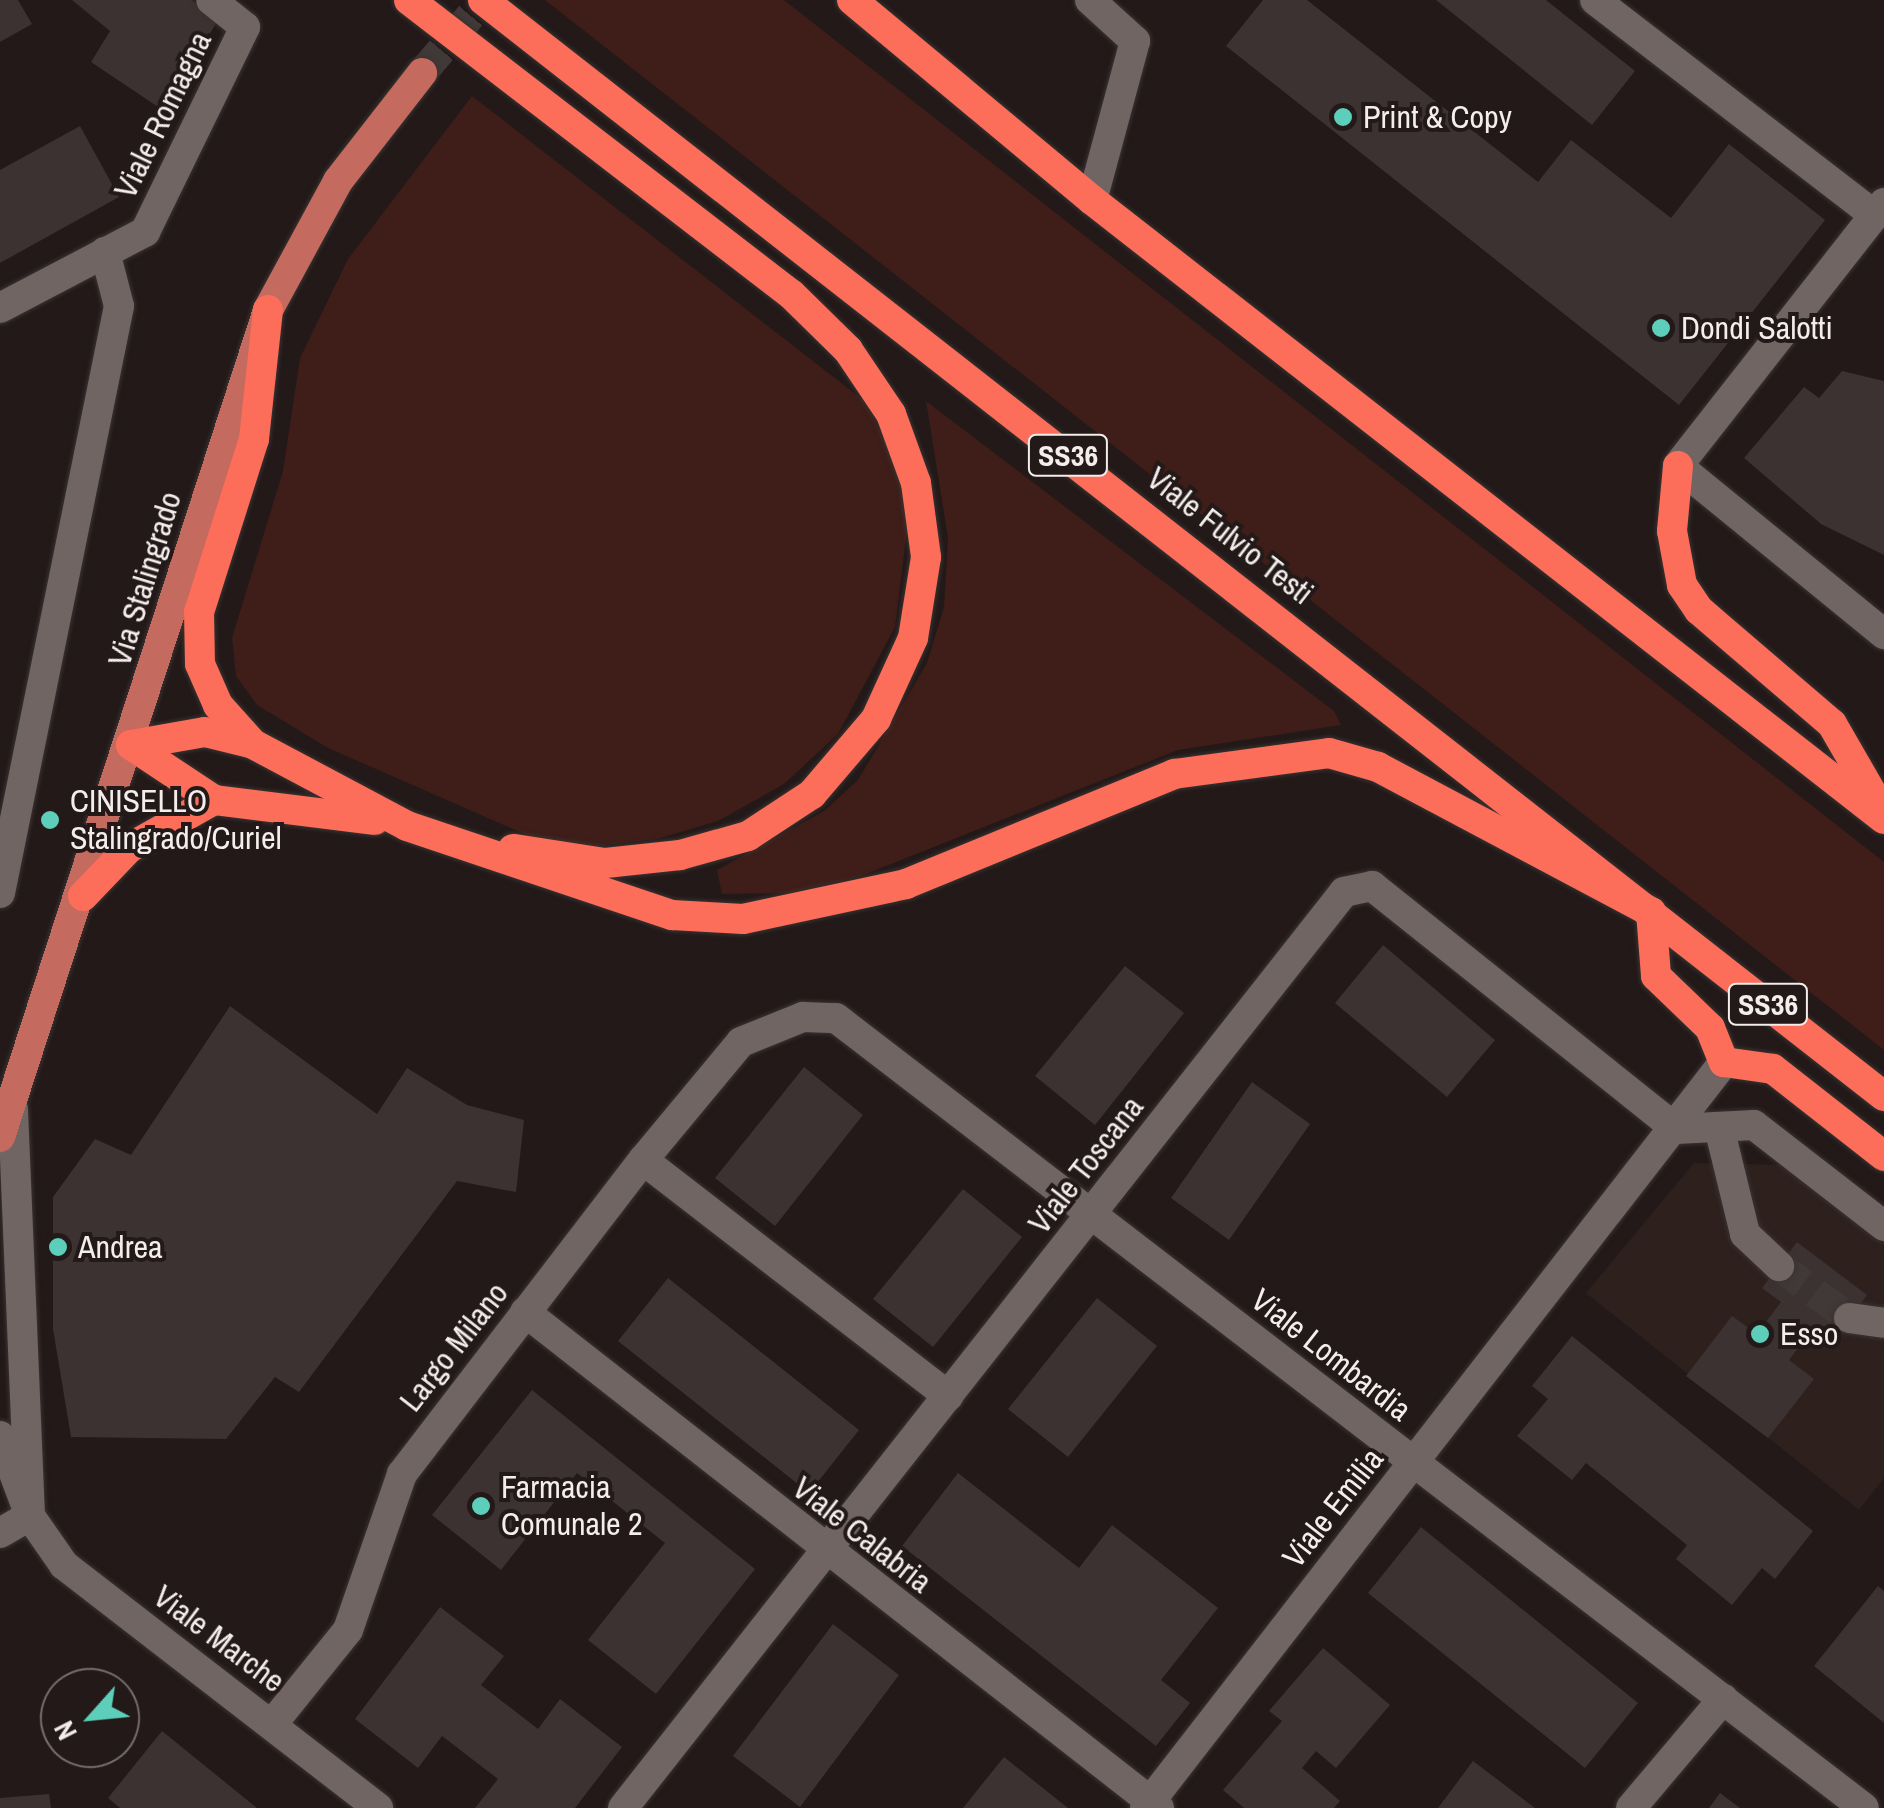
<!DOCTYPE html>
<html>
<head>
<meta charset="utf-8">
<style>
	body { margin:0 }
	#map { position:relative; width:1884px; height:1808px; overflow:hidden; background:#221918; font-family:"Archivo Narrow",sans-serif }
	div>[style] { position:absolute }
	.built>* { inset:0; background:#2e201d }
	.green>* { inset:0; background:#3f1d18 }
	.building>* { inset:0; background:#3c3231 }
	.minor-tunnel>* { height:30px; margin-top:-15px; transform-origin:0; background:repeating-linear-gradient(90deg,#413938 0 30px,transparent 0 45px) }
	.major-tunnel>* { height:30px; margin-top:-15px; transform-origin:0; background:repeating-linear-gradient(90deg,#413938 0 30px,transparent 0 45px) }
	.roads { filter:drop-shadow(0 0 2px #393332) drop-shadow(0 0 2px #393332) }
	.minor>* { height:30px; margin:-15px; padding:0 15px; transform-origin:15px; border-radius:15px; background:#706563 }
	.major>* { height:30px; margin:-15px; padding:0 15px; transform-origin:15px; border-radius:15px; background:#c46a5e }
	.highway>* { height:30px; margin:-15px; padding:0 15px; transform-origin:15px; border-radius:15px; background:#fc6e5a }
	.dots>* { width:28px; height:28px; translate:-50% -50%; box-sizing:border-box; border:5px solid #221918; border-radius:50% }
	span { translate:-50% -50%; white-space:nowrap; text-align:center; line-height:1.15; -webkit-text-stroke:8px #221918; paint-order:stroke }
	.shield-label span { padding:2px 8px; background:#221918; border:2px solid; border-radius:8px; -webkit-text-stroke-width:0 }
	.shield-label { font-size:30px; color:#f3edec; font-weight:700 }
	.street-label { font-size:32px; color:#f3edec }
	.poi-label { font-size:32px; color:#f3edec }
	.left { translate:0 -50%; text-align:left }
	.north { position:absolute; left:40px; top:1668px; width:100px; height:100px; box-sizing:border-box; background:#221918; border:2px solid #766e6d; border-radius:50%; rotate:243deg; font-size:28px; font-weight:700; line-height:40px; text-align:center; color:#f3edec }
	.north::after { content:''; display:block; margin:auto; width:35px; height:45px; background:#5cceba; clip-path:polygon(50% 0,100% 100%,50% 72%,0 100%) }
</style>
</head>
<body>
<div id="map">
	<div class="built">
		<div style="clip-path:polygon(1694px 1163px,1786px 1165px,1884px 1243px,1884px 1478px,1859px 1510px,1586px 1293px)"></div>
	</div>
	<div class="green">
		<div style="clip-path:polygon(545px 0,784px 0,1884px 862px,1884px 1050px)"></div>
		<div style="clip-path:polygon(472px 96px,867px 403px,898px 470px,908px 523px,895px 627px,838px 734px,784px 784px,718px 821px,657px 839px,596px 846px,538px 840px,328px 748px,257px 705px,236px 676px,232px 638px,283px 471px,300px 358px,348px 259px)"></div>
		<div style="clip-path:polygon(926px 401px,1334px 711px,1341px 725px,1178px 750px,861px 876px,789px 893px,722px 894px,717px 870px,824px 811px,858px 780px,927px 663px,944px 607px,948px 538px)"></div>
	</div>
	<div class="building">
		<div style="clip-path:polygon(0 0,18px 0,32px 24px,0 42px)"></div>
		<div style="clip-path:polygon(72px 0,192px 0,218px 20px,164px 111px,91px 62px,110px 31px)"></div>
		<div style="clip-path:polygon(1263px 0,1307px 0,1538px 182px,1571px 140px,1671px 218px,1729px 144px,1825px 220px,1679px 405px,1226px 46px)"></div>
		<div style="clip-path:polygon(1436px 0,1546px 0,1635px 71px,1592px 125px)"></div>
		<div style="clip-path:polygon(80px 126px,119px 197px,0 263px,0 170px)"></div>
		<div style="clip-path:polygon(1842px 371px,1884px 381px,1884px 555px,1821px 524px,1744px 458px,1804px 387px,1819px 398px)"></div>
		<div style="clip-path:polygon(1383px 945px,1495px 1040px,1447px 1097px,1335px 1003px)"></div>
		<div style="clip-path:polygon(1125px 966px,1184px 1013px,1095px 1125px,1035px 1076px)"></div>
		<div style="clip-path:polygon(230px 1006px,377px 1114px,407px 1068px,467px 1105px,524px 1120px,516px 1192px,457px 1181px,299px 1392px,275px 1377px,226px 1439px,71px 1437px,53px 1329px,53px 1197px,95px 1139px,131px 1155px)"></div>
		<div style="clip-path:polygon(804px 1067px,863px 1115px,775px 1226px,715px 1178px)"></div>
		<div style="clip-path:polygon(1252px 1082px,1310px 1124px,1229px 1240px,1171px 1198px)"></div>
		<div style="clip-path:polygon(963px 1189px,1022px 1237px,933px 1347px,873px 1299px)"></div>
		<div style="clip-path:polygon(1797px 1242px,1867px 1295px,1830px 1344px,1812px 1330px,1789px 1360px,1814px 1379px,1768px 1438px,1686px 1376px,1732px 1316px,1757px 1334px,1781px 1302px,1762px 1288px)"></div>
		<div style="clip-path:polygon(668px 1278px,859px 1430px,809px 1493px,618px 1341px)"></div>
		<div style="clip-path:polygon(1097px 1298px,1157px 1346px,1068px 1457px,1008px 1409px)"></div>
		<div style="clip-path:polygon(1572px 1336px,1813px 1531px,1775px 1579px,1762px 1568px,1732px 1605px,1676px 1559px,1687px 1545px,1586px 1463px,1572px 1480px,1517px 1436px,1548px 1399px,1532px 1386px)"></div>
		<div style="clip-path:polygon(532px 1390px,755px 1569px,656px 1694px,588px 1640px,665px 1543px,577px 1473px,501px 1570px,432px 1515px)"></div>
		<div style="clip-path:polygon(958px 1473px,1079px 1568px,1112px 1525px,1218px 1608px,1161px 1680px,1190px 1703px,1156px 1746px,902px 1546px)"></div>
		<div style="clip-path:polygon(1421px 1527px,1638px 1703px,1585px 1768px,1368px 1593px)"></div>
		<div style="clip-path:polygon(1878px 1586px,1884px 1591px,1884px 1723px,1814px 1666px)"></div>
		<div style="clip-path:polygon(440px 1607px,504px 1656px,481px 1685px,538px 1729px,560px 1699px,622px 1747px,575px 1808px,475px 1808px,498px 1779px,442px 1736px,418px 1768px,355px 1719px)"></div>
		<div style="clip-path:polygon(833px 1624px,899px 1675px,800px 1807px,733px 1756px)"></div>
		<div style="clip-path:polygon(1323px 1648px,1390px 1705px,1336px 1768px,1316px 1751px,1302px 1768px,1340px 1801px,1334px 1808px,1244px 1808px,1223px 1790px,1282px 1721px,1269px 1711px)"></div>
		<div style="clip-path:polygon(162px 1731px,257px 1808px,120px 1808px,108px 1798px)"></div>
		<div style="clip-path:polygon(1004px 1757px,1068px 1808px,963px 1808px)"></div>
		<div style="clip-path:polygon(1473px 1761px,1535px 1808px,1438px 1808px)"></div>
		<div style="clip-path:polygon(1720px 1793px,1740px 1808px,1709px 1808px)"></div>
		<div style="clip-path:polygon(49px 1794px,51px 1808px,0 1808px,0 1798px)"></div>
	</div>
	<div class="minor-tunnel">
		<div style="left:1779px;top:1266px;width:87px;rotate:36.6deg"></div>
	</div>
	<div class="major-tunnel">
		<div style="left:422px;top:73px;width:96px;rotate:-49.7deg"></div>
	</div>
	<div class="roads">
		<div class="minor">
			<div style="left:1090px;top:0;width:61px;rotate:42.3deg"></div>
			<div style="left:1135px;top:41px;width:165px;rotate:105.1deg"></div>
			<div style="left:1595px;top:0;width:352px;rotate:37.6deg"></div>
			<div style="left:1884px;top:203px;width:334px;rotate:128.1deg"></div>
			<div style="left:1678px;top:466px;width:266px;rotate:39.2deg"></div>
			<div style="left:0;top:308px;width:164px;rotate:-27.7deg"></div>
			<div style="left:145px;top:232px;width:228px;rotate:-64deg"></div>
			<div style="left:245px;top:27px;width:43px;rotate:-141.5deg"></div>
			<div style="left:0;top:893px;width:599px;rotate:-78.54deg"></div>
			<div style="left:119px;top:306px;width:56px;rotate:-104.5deg"></div>
			<div style="left:1719px;top:1127px;width:110px;rotate:76.3deg"></div>
			<div style="left:1745px;top:1234px;width:47px;rotate:43.3deg"></div>
			<div style="left:1676px;top:1129px;width:78px;rotate:-2.9deg"></div>
			<div style="left:1754px;top:1125px;width:165px;rotate:37.8deg"></div>
			<div style="left:643px;top:1160px;width:386px;rotate:37.7deg"></div>
			<div style="left:525px;top:1312px;width:805px;rotate:38.04deg"></div>
			<div style="left:1849px;top:1318px;width:35px;rotate:8deg"></div>
			<div style="left:0;top:1436px;width:85px;rotate:69.4deg"></div>
			<div style="left:30px;top:1516px;width:60px;rotate:55.2deg"></div>
			<div style="left:64px;top:1565px;width:397px;rotate:37.7deg"></div>
			<div style="left:0;top:1533px;width:34px;rotate:-30deg"></div>
			<div style="left:30px;top:1516px;width:407px;rotate:-92.4deg"></div>
			<div style="left:273px;top:1723px;width:119px;rotate:-51.1deg"></div>
			<div style="left:348px;top:1630px;width:165px;rotate:-70.9deg"></div>
			<div style="left:402px;top:1474px;width:396px;rotate:-52.5deg"></div>
			<div style="left:643px;top:1160px;width:153px;rotate:-50.3deg"></div>
			<div style="left:741px;top:1042px;width:67px;rotate:-22deg"></div>
			<div style="left:803px;top:1017px;width:33px;rotate:2deg"></div>
			<div style="left:836px;top:1018px;width:1296px;rotate:37.54deg"></div>
			<div style="left:623px;top:1808px;width:1166px;rotate:-51.79deg"></div>
			<div style="left:1344px;top:892px;width:29px;rotate:-12deg"></div>
			<div style="left:1372px;top:886px;width:389px;rotate:38.6deg"></div>
			<div style="left:1145px;top:1808px;width:944px;rotate:-52.18deg"></div>
			<div style="left:1631px;top:1808px;width:143px;rotate:-49.8deg"></div>
		</div>
		<div class="major">
			<div style="left:0;top:1137px;width:869px;rotate:-72.04deg"></div>
			<div style="left:268px;top:310px;width:147px;rotate:-61.5deg"></div>
			<div style="left:338px;top:181px;width:137px;rotate:-52.1deg"></div>
		</div>
		<div class="highway">
			<div style="left:409px;top:0;width:482px;rotate:37.6deg"></div>
			<div style="left:791px;top:294px;width:80px;rotate:44.5deg"></div>
			<div style="left:848px;top:350px;width:77px;rotate:56.1deg"></div>
			<div style="left:891px;top:414px;width:73px;rotate:70.1deg"></div>
			<div style="left:916px;top:483px;width:75px;rotate:82.3deg"></div>
			<div style="left:926px;top:557px;width:82px;rotate:99.1deg"></div>
			<div style="left:913px;top:638px;width:89px;rotate:114.6deg"></div>
			<div style="left:876px;top:719px;width:99px;rotate:130.5deg"></div>
			<div style="left:812px;top:794px;width:77px;rotate:146.7deg"></div>
			<div style="left:748px;top:836px;width:71px;rotate:164.4deg"></div>
			<div style="left:680px;top:855px;width:75px;rotate:173.9deg"></div>
			<div style="left:605px;top:863px;width:93px;rotate:-171.3deg"></div>
			<div style="left:483px;top:0;width:1779px;rotate:38.04deg"></div>
			<div style="left:852px;top:0;width:312px;rotate:39.8deg"></div>
			<div style="left:1092px;top:200px;width:1005px;rotate:38.01deg"></div>
			<div style="left:268px;top:310px;width:130px;rotate:96.2deg"></div>
			<div style="left:254px;top:439px;width:182px;rotate:107.6deg"></div>
			<div style="left:199px;top:612px;width:52px;rotate:88.9deg"></div>
			<div style="left:200px;top:664px;width:45px;rotate:66.3deg"></div>
			<div style="left:218px;top:705px;width:52px;rotate:48.1deg"></div>
			<div style="left:253px;top:744px;width:174px;rotate:28deg"></div>
			<div style="left:407px;top:826px;width:280px;rotate:18.6deg"></div>
			<div style="left:672px;top:915px;width:71px;rotate:3.2deg"></div>
			<div style="left:743px;top:919px;width:167px;rotate:-12.1deg"></div>
			<div style="left:906px;top:884px;width:290px;rotate:-22.3deg"></div>
			<div style="left:1174px;top:774px;width:156px;rotate:-7.7deg"></div>
			<div style="left:1329px;top:753px;width:51px;rotate:15.9deg"></div>
			<div style="left:1378px;top:767px;width:309px;rotate:28deg"></div>
			<div style="left:1678px;top:466px;width:65px;rotate:95.3deg"></div>
			<div style="left:1672px;top:531px;width:55px;rotate:79.5deg"></div>
			<div style="left:1682px;top:585px;width:30px;rotate:56deg"></div>
			<div style="left:1699px;top:610px;width:175px;rotate:40.6deg"></div>
			<div style="left:1832px;top:724px;width:96px;rotate:60deg"></div>
			<div style="left:131px;top:745px;width:100px;rotate:33.5deg"></div>
			<div style="left:214px;top:800px;width:162px;rotate:7.1deg"></div>
			<div style="left:131px;top:745px;width:75px;rotate:-10deg"></div>
			<div style="left:205px;top:732px;width:46px;rotate:13.7deg"></div>
			<div style="left:83px;top:896px;width:66px;rotate:-46.2deg"></div>
			<div style="left:129px;top:848px;width:98px;rotate:-29.5deg"></div>
			<div style="left:1651px;top:912px;width:64px;rotate:85.5deg"></div>
			<div style="left:1656px;top:976px;width:75px;rotate:43.9deg"></div>
			<div style="left:1710px;top:1028px;width:37px;rotate:68deg"></div>
			<div style="left:1724px;top:1062px;width:49px;rotate:8.1deg"></div>
			<div style="left:1773px;top:1069px;width:141px;rotate:38.1deg"></div>
		</div>
	</div>
	<div class="dots">
		<div style="left:1343px;top:117px;background:#5cceba"></div>
		<div style="left:1661px;top:328px;background:#5cceba"></div>
		<div style="left:50px;top:820px;background:#5cceba"></div>
		<div style="left:58px;top:1247px;background:#5cceba"></div>
		<div style="left:1760px;top:1334px;background:#5cceba"></div>
		<div style="left:481px;top:1506px;background:#5cceba"></div>
	</div>
	<div class="shield-label">
		<span style="left:1068px;top:455px">SS36</span>
		<span style="left:1768px;top:1004px">SS36</span>
	</div>
	<div class="street-label">
		<span style="left:163px;top:115px;rotate:-64deg">Viale Romagna</span>
		<span style="left:1230px;top:536px;rotate:38deg">Viale Fulvio Testi</span>
		<span style="left:145px;top:579px;rotate:-73deg">Via Stalingrado</span>
		<span style="left:1086px;top:1165px;rotate:-52deg">Viale Toscana</span>
		<span style="left:454px;top:1347px;rotate:-52deg">Largo Milano</span>
		<span style="left:1331px;top:1355px;rotate:38deg">Viale Lombardia</span>
		<span style="left:1333px;top:1508px;rotate:-52deg">Viale Emilia</span>
		<span style="left:862px;top:1535px;rotate:38deg">Viale Calabria</span>
		<span style="left:219px;top:1639px;rotate:37deg">Viale Marche</span>
	</div>
	<div class="poi-label">
		<span class="left" style="left:1363px;top:117px">Print &amp; Copy</span>
		<span class="left" style="left:1681px;top:328px">Dondi Salotti</span>
		<span class="left" style="left:70px;top:820px">CINISELLO<br>Stalingrado/Curiel</span>
		<span class="left" style="left:78px;top:1247px">Andrea</span>
		<span class="left" style="left:1780px;top:1334px">Esso</span>
		<span class="left" style="left:501px;top:1506px">Farmacia<br>Comunale 2</span>
	</div>
	<div class="north">N</div>
</div>
</body>
</html>
